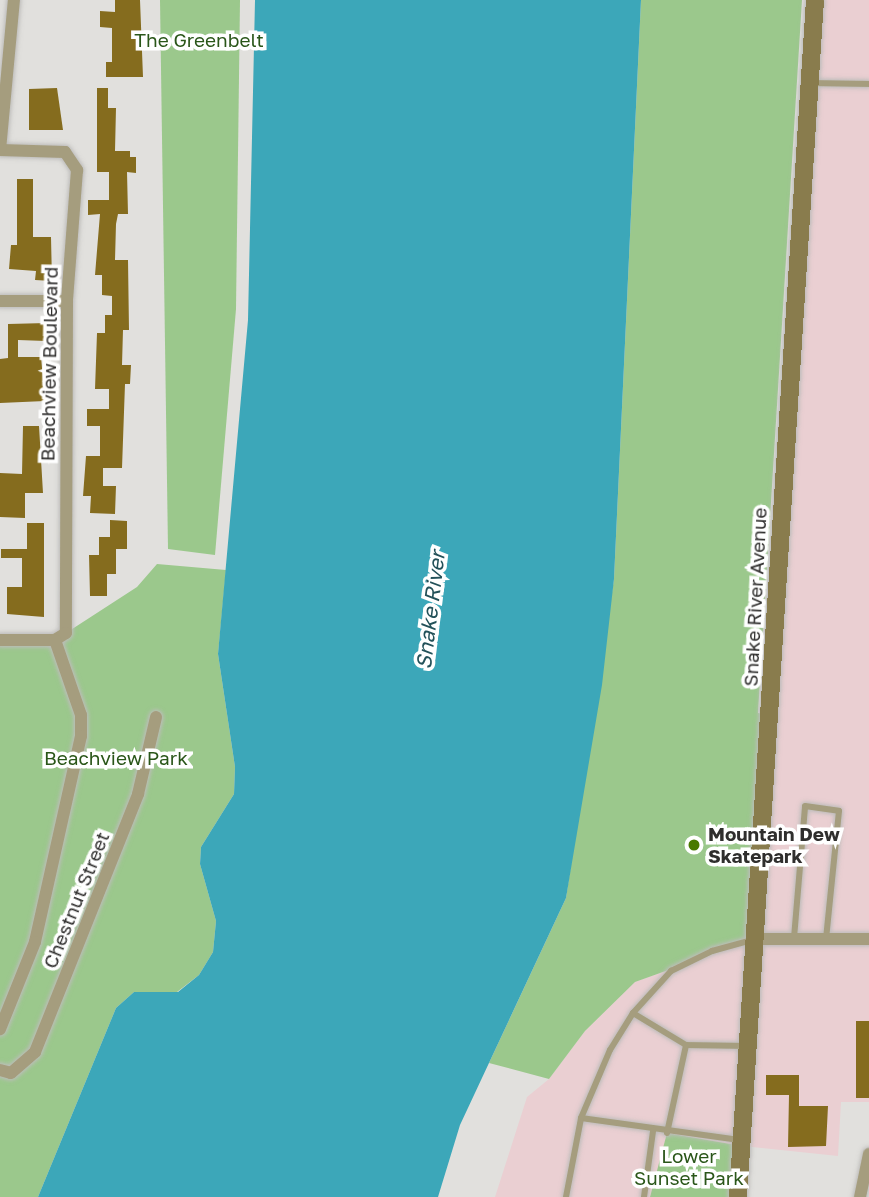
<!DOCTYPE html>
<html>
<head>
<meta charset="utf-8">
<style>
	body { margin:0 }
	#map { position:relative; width:869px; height:1197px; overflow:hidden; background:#e1e0dd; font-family:"Golos Text",sans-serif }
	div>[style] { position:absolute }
	.commercial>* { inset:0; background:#eacfd2 }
	.green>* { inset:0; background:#9bc88c }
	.water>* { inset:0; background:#3ca7b9 }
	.building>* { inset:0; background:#856c1e }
	.roads { filter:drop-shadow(0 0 2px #bdbcba) drop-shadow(0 0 2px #bdbcba) }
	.lane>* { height:6px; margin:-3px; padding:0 3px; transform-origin:3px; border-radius:3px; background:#a59d7e }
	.street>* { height:12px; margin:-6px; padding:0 6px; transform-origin:6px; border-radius:6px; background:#a59d7e }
	.secondary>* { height:18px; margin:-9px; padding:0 9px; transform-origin:9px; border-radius:9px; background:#897c4d }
	.dots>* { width:19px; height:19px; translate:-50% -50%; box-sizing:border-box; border:4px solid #fff; border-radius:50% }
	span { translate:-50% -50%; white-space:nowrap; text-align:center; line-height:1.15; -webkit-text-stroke:7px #fff; paint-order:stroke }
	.park-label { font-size:19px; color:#2a5619 }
	.street-label { font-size:19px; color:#2f2e2d }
	.poi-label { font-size:19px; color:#2f2e2d; font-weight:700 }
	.left { translate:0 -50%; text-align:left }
	.water-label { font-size:21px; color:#235159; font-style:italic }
</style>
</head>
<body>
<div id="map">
	<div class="commercial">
		<div style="clip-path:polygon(814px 0,869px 0,869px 1102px,841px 1102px,838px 1156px,742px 1146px,738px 1197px,495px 1197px,527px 1097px,549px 1079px,585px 1031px,635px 982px,755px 939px)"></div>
	</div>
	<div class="green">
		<div style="clip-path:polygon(160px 0,240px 0,236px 309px,215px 555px,168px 549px)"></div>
		<div style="clip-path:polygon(641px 0,802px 0,758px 713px,769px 715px,755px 939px,635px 982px,585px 1031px,549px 1079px,489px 1063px,566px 898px,614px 579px)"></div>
		<div style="clip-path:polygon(157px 564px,226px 570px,218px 654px,235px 767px,234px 794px,201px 847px,200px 864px,216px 921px,213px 952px,199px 975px,177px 992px,134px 992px,116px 1008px,38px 1197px,0 1197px,0 640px,66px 633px,137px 587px)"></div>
		<div style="clip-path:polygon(667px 1133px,742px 1146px,732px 1197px,650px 1197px)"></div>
	</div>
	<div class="water">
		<div style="clip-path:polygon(255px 0,641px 0,614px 579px,602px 685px,566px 898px,460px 1125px,438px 1197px,38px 1197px,116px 1008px,134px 992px,178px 992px,199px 975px,213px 952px,216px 921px,200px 864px,201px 847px,234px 794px,235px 767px,218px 654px,248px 320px)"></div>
	</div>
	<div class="building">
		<div style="clip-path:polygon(115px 0,140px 0,143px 77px,106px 77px,106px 62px,112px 62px,112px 28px,100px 27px,100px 11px,115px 12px)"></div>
		<div style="clip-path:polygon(57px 88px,63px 130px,29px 130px,29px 89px)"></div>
		<div style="clip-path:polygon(97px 88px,108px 88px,108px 108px,116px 108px,115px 151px,130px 151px,130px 157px,136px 157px,136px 173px,127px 172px,128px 214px,118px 214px,116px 224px,115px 260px,128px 260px,129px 330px,123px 330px,122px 365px,131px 365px,130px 384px,125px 384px,122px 468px,103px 468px,103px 486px,116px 486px,115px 514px,90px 513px,91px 496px,83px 496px,86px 456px,100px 456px,100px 426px,87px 426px,87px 409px,109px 409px,109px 389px,95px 389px,97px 333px,105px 333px,105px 315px,112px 315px,112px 296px,102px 295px,102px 275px,95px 275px,100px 214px,88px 215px,88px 200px,109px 200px,109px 172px,97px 172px)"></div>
		<div style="clip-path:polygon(17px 179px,33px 179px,33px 237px,51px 237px,52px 281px,35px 280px,36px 271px,9px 269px,11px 245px,17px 245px)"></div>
		<div style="clip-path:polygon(47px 323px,46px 341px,18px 340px,18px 357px,41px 357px,45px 401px,0 403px,0 359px,8px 358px,8px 324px)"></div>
		<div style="clip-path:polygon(23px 426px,39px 426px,43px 493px,25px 493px,25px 518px,0 517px,0 473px,22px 474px)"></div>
		<div style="clip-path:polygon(110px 520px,127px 521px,127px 549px,116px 549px,116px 574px,107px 574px,107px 596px,90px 596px,89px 555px,99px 555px,99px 537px,110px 537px)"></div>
		<div style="clip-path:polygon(27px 523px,44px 523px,44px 617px,7px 614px,7px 587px,22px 587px,22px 558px,1px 558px,1px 549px,27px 549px)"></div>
		<div style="clip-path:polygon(856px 1021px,869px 1021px,869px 1098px,856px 1098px)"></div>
		<div style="clip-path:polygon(766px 1075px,799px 1075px,799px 1106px,828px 1106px,826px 1146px,788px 1147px,789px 1095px,766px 1095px)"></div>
	</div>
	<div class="roads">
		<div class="lane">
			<div style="left:811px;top:83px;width:58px;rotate:1deg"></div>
			<div style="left:794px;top:938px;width:132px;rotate:-85.2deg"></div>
			<div style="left:805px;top:806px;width:34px;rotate:8deg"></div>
			<div style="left:839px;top:811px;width:129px;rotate:95.8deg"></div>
			<div style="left:686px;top:1045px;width:61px;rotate:0.9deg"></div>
			<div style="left:581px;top:1118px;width:160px;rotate:7.9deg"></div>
			<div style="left:667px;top:1133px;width:90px;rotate:-77.8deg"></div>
			<div style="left:686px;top:1045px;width:62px;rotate:-148.9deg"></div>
			<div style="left:633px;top:1013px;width:57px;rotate:-47.9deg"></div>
			<div style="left:671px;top:971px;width:46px;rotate:-26deg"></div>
			<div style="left:712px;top:951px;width:41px;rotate:-15.4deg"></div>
			<div style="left:566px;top:1197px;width:80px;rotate:-79.2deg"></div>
			<div style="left:581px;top:1118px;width:74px;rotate:-66.9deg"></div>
			<div style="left:610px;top:1050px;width:44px;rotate:-58.1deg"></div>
			<div style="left:644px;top:1197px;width:67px;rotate:-82.2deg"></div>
		</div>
		<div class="street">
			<div style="left:0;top:150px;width:65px;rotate:1.8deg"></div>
			<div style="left:65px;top:152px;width:22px;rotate:56deg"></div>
			<div style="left:77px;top:170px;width:131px;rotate:94.4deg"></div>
			<div style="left:67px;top:301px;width:332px;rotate:90.2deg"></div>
			<div style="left:66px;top:633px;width:13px;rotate:148deg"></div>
			<div style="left:0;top:150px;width:151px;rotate:-84.7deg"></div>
			<div style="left:0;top:301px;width:67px"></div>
			<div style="left:0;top:640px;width:55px"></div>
			<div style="left:55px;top:640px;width:79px;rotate:70.9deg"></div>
			<div style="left:81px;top:715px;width:21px;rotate:90deg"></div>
			<div style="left:81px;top:736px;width:211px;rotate:102.6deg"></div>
			<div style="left:35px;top:942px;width:94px;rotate:111.9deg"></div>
			<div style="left:755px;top:939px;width:114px"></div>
			<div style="left:0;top:1070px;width:11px;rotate:15deg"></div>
			<div style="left:11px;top:1073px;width:32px;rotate:-41deg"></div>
			<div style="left:35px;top:1052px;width:278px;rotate:-68.2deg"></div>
			<div style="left:138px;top:794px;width:79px;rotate:-76.8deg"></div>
			<div style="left:860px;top:1197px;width:44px;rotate:-78.2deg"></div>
		</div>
		<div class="secondary">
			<div style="left:738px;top:1197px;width:1199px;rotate:-86.32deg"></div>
		</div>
	</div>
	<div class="dots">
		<div style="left:694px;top:845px;background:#497900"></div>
	</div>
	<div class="park-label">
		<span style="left:199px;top:40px">The Greenbelt</span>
		<span style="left:116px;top:758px">Beachview Park</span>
		<span style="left:689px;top:1167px">Lower<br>Sunset Park</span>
	</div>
	<div class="street-label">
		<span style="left:49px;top:364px;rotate:-89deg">Beachview Boulevard</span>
		<span style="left:755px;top:597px;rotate:-87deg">Snake River Avenue</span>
		<span style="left:76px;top:900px;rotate:-68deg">Chestnut Street</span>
	</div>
	<div class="poi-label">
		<span class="left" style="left:708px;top:845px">Mountain Dew<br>Skatepark</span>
	</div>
	<div class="water-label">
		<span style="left:430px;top:610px;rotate:-83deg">Snake River</span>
	</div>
</div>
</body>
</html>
